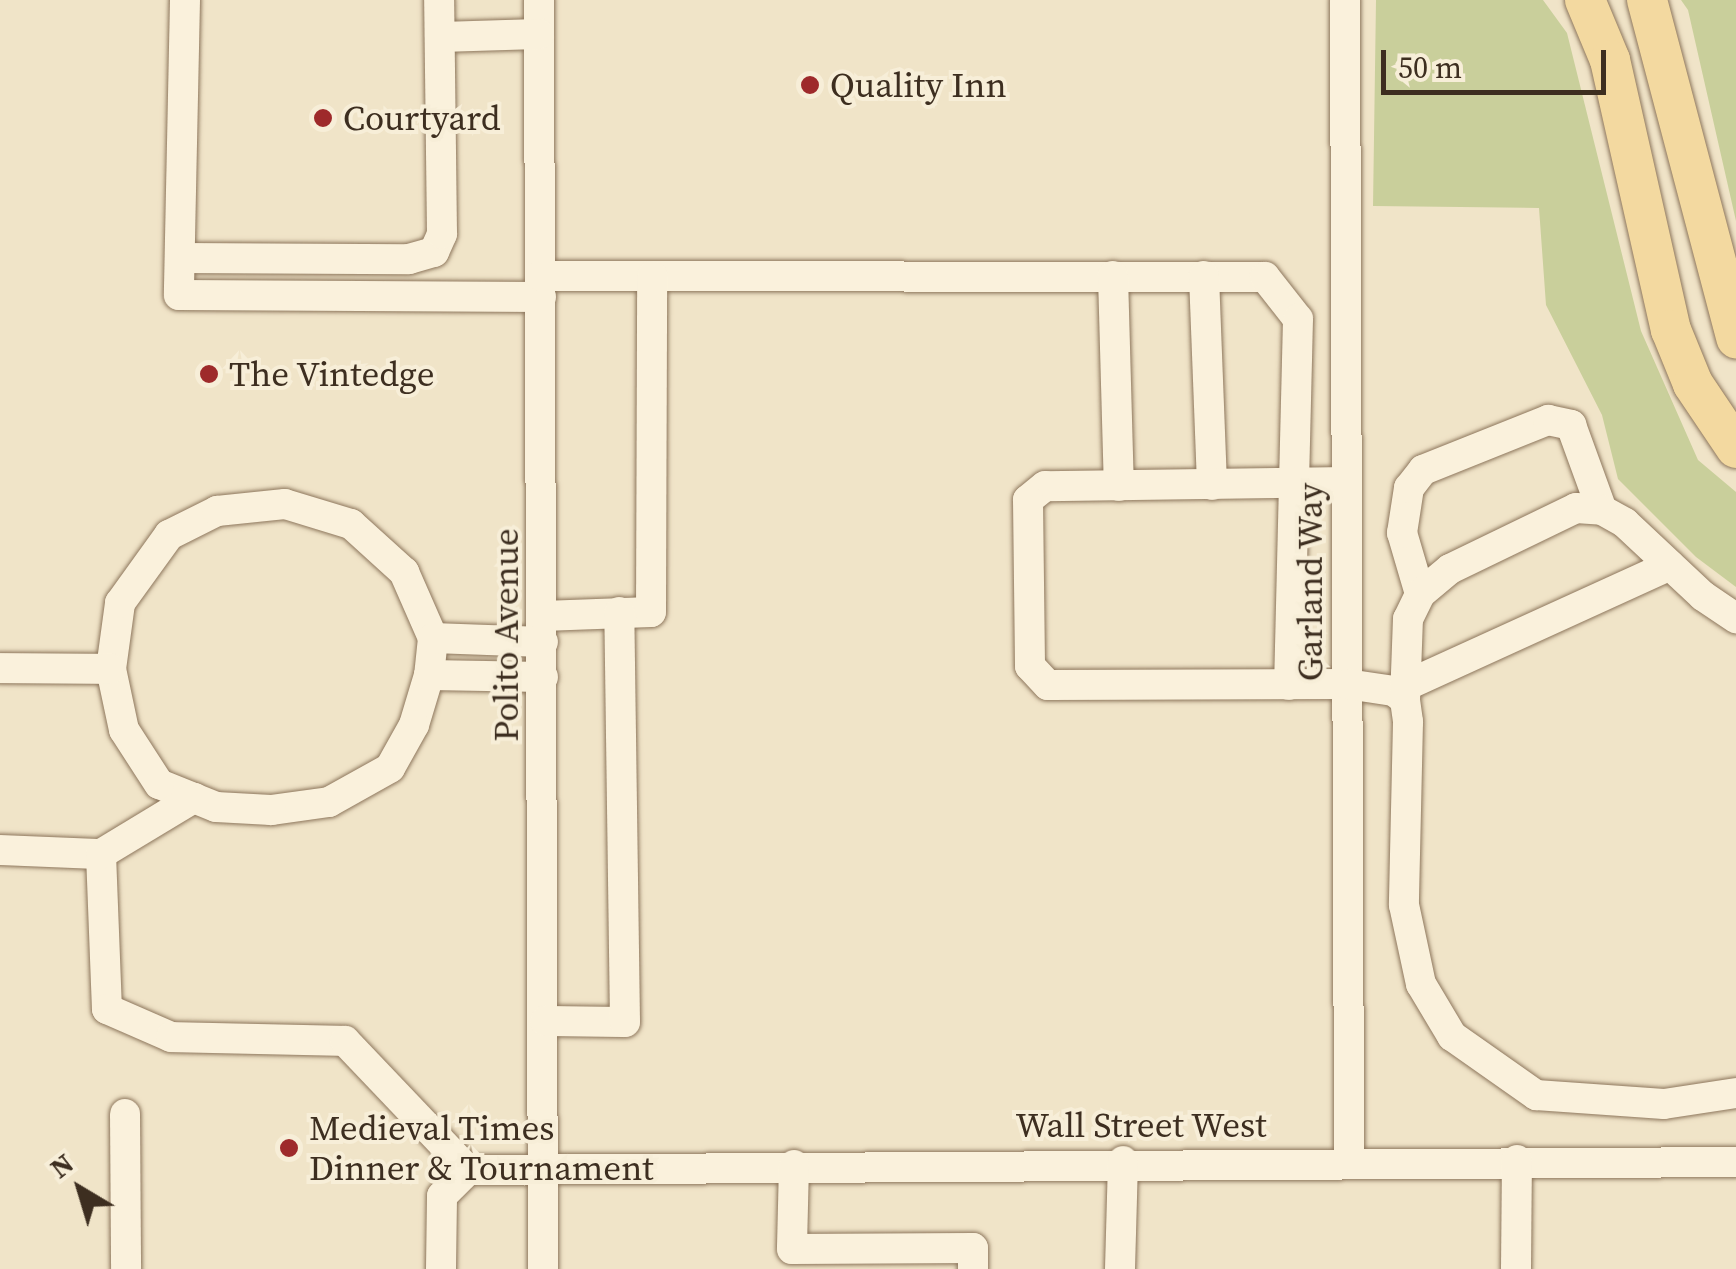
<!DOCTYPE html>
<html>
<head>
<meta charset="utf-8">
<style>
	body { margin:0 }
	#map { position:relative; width:1736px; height:1269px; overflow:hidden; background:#f0e4c8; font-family:"Source Serif 4",serif }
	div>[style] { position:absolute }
	.green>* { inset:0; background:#c9cf9b }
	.roads { filter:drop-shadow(0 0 2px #8d765c) drop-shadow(0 0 2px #8d765c) }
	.minor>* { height:30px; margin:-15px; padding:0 15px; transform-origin:15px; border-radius:15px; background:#faf1dc }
	.major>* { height:40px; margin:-20px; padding:0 20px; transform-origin:20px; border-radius:20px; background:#f3d9a0 }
	.dots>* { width:28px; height:28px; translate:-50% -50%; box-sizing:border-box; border:5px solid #f7eed8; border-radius:50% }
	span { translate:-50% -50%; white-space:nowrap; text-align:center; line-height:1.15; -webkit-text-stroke:8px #f7eed8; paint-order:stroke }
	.poi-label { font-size:35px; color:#3d2e20 }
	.left { translate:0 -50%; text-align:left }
	.street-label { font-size:35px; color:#3d2e20 }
	.north { position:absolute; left:30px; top:1139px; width:100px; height:100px; -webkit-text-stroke:8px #f7eed8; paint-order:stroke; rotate:322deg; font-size:28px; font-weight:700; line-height:40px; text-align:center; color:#3d2e20 }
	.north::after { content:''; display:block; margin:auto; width:35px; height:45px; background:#3d2e20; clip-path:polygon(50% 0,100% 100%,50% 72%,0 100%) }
	.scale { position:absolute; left:1381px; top:50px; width:225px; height:45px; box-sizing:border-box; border:5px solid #3d2e20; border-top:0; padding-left:12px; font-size:30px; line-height:35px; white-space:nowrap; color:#3d2e20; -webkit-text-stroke:8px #f7eed8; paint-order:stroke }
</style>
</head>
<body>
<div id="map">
	<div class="green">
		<div style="clip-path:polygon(1376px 0,1543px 0,1567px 33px,1641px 331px,1698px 460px,1736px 492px,1736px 587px,1696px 557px,1618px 479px,1602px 415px,1546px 305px,1539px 208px,1373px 206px)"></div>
		<div style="clip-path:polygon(1681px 0,1736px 0,1736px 221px,1688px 10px)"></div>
	</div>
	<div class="roads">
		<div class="minor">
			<div style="left:185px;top:0;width:295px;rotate:91.2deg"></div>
			<div style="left:179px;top:295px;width:362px;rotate:0.3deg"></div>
			<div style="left:539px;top:0;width:1269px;rotate:89.82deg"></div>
			<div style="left:1345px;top:0;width:1164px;rotate:89.8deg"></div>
			<div style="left:440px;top:37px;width:99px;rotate:-1.7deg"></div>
			<div style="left:180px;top:258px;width:229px;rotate:0.3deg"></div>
			<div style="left:409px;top:259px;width:26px;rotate:-16deg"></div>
			<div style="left:434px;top:252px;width:20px;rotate:-66deg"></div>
			<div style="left:442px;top:234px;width:234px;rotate:-90.7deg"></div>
			<div style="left:541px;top:276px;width:724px;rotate:0.08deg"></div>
			<div style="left:1265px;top:277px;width:53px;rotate:51.8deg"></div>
			<div style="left:1298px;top:319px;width:366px;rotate:91.4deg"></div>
			<div style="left:1113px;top:276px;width:210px;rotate:88.4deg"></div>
			<div style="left:1204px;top:276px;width:209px;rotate:87.8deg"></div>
			<div style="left:1347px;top:482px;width:302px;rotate:179.2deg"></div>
			<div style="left:1045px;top:486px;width:22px;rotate:141deg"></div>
			<div style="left:1028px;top:500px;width:166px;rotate:89.3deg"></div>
			<div style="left:1030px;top:666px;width:26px;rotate:47deg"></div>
			<div style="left:1048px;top:685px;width:299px;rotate:-0.2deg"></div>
			<div style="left:1347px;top:684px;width:48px;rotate:8.5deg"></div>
			<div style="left:1394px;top:691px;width:14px;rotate:39deg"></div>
			<div style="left:1405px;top:700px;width:22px;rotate:82deg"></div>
			<div style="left:1408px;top:722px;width:183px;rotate:91.3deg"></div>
			<div style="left:1404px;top:905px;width:81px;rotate:77.9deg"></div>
			<div style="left:1421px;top:984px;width:61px;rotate:59.2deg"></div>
			<div style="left:1452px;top:1036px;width:103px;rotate:35.1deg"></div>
			<div style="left:1536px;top:1095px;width:128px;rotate:4deg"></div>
			<div style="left:1664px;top:1104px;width:73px;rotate:-8.7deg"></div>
			<div style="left:285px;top:504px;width:69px;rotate:16.9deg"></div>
			<div style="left:351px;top:524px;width:72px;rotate:42.2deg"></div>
			<div style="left:404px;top:572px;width:72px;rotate:66.3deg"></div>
			<div style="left:433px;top:638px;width:37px;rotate:96deg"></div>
			<div style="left:429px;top:675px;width:52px;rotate:106.7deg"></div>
			<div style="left:414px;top:725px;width:49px;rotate:119.2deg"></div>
			<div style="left:390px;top:768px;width:70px;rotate:150.9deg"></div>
			<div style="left:329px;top:802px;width:59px;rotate:172.1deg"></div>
			<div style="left:271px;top:810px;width:55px;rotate:-176.9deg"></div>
			<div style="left:216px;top:807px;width:61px;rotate:-158deg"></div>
			<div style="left:159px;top:784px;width:64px;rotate:-122.9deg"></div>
			<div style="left:124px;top:730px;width:62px;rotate:-102deg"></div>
			<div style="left:111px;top:669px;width:67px;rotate:-82.2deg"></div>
			<div style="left:120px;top:603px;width:84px;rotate:-54.2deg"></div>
			<div style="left:169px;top:535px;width:54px;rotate:-26.6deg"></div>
			<div style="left:217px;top:511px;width:68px;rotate:-5.9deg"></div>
			<div style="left:1420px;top:594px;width:64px;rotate:-106.4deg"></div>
			<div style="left:1402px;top:533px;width:46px;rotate:-81.2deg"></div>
			<div style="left:1409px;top:488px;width:23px;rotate:-52deg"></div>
			<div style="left:1423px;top:470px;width:135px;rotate:-21.8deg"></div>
			<div style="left:1548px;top:420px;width:24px;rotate:12deg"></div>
			<div style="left:1571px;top:425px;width:90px;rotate:70deg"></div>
			<div style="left:543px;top:616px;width:108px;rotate:-2.1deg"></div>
			<div style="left:651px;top:612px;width:336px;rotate:-89.8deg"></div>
			<div style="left:433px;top:638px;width:110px;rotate:2.1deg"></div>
			<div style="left:0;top:668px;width:111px;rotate:0.5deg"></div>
			<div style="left:429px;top:675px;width:114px;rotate:1deg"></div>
			<div style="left:1405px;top:686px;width:291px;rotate:-24.5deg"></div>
			<div style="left:1405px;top:700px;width:81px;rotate:-87.9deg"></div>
			<div style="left:1408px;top:619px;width:28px;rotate:-64deg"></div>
			<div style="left:1420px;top:594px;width:39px;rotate:-40deg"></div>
			<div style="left:1450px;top:569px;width:140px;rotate:-25.8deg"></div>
			<div style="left:1576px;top:508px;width:26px;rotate:4deg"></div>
			<div style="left:1602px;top:510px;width:26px;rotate:29deg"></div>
			<div style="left:1625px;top:523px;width:107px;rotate:43.1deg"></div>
			<div style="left:1703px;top:596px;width:40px;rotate:34deg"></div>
			<div style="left:0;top:850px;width:101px;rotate:2.3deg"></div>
			<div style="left:101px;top:854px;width:155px;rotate:87.8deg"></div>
			<div style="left:107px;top:1009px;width:70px;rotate:23.6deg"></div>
			<div style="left:171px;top:1037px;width:174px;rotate:1.3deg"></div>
			<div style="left:345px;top:1041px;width:178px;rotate:46.4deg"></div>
			<div style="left:468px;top:1170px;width:1268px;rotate:-0.36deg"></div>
			<div style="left:101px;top:854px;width:109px;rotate:-31.1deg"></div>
			<div style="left:545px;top:1021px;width:80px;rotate:0.7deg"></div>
			<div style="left:625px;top:1022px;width:410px;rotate:-90.8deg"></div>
			<div style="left:125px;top:1114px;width:155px;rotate:89.6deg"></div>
			<div style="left:794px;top:1165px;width:84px;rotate:91.4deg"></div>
			<div style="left:792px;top:1249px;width:181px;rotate:-0.3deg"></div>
			<div style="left:973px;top:1248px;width:21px;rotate:90deg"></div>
			<div style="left:441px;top:1269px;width:73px;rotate:-89.2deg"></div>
			<div style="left:442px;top:1196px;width:37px;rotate:-45deg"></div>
			<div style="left:1120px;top:1269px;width:108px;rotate:-88.4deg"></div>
			<div style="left:1516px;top:1269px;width:109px;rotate:-89.5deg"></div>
		</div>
		<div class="major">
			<div style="left:1585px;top:0;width:65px;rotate:67.4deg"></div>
			<div style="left:1610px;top:60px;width:277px;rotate:77.3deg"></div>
			<div style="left:1671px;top:330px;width:58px;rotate:67.8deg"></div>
			<div style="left:1693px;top:384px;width:77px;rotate:56.1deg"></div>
			<div style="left:1647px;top:0;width:350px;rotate:75.2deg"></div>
		</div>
	</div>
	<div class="dots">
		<div style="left:810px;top:85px;background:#9e2a2b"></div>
		<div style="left:323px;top:118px;background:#9e2a2b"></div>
		<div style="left:209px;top:374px;background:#9e2a2b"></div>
		<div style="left:289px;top:1148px;background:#9e2a2b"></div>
	</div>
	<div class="poi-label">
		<span class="left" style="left:830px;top:85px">Quality Inn</span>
		<span class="left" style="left:343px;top:118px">Courtyard</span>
		<span class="left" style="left:229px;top:374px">The Vintedge</span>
		<span class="left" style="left:309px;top:1148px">Medieval Times<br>Dinner &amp; Tournament</span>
	</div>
	<div class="street-label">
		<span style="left:1310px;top:582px;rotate:-90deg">Garland Way</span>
		<span style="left:506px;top:635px;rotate:-90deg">Polito Avenue</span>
		<span style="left:1141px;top:1125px">Wall Street West</span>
	</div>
	<div class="north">N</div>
	<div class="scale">50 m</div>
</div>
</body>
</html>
